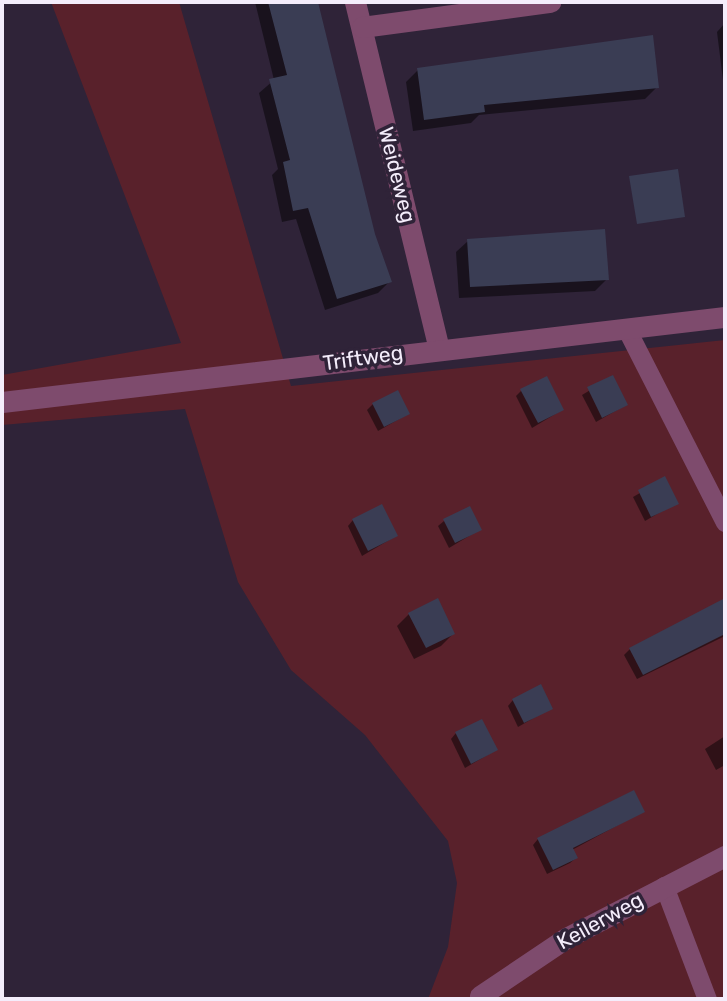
<!DOCTYPE html>
<html>
<head>
<meta charset="utf-8">
<style>
	body { margin:0 }
	#map { position:relative; width:727px; height:1001px; overflow:hidden; background:#2f2338; font-family:Rubik,sans-serif }
	div>[style] { position:absolute }
	.green>* { inset:0; background:#59212b }
	.shadow>* { inset:0; background:#0007 }
	.building>* { inset:0; background:#3a3d54 }
	.lane>* { height:19px; margin:-9.5px; padding:0 9.5px; transform-origin:9.5px; border-radius:9.5px; background:#7e4b6d }
	.street>* { height:21px; margin:-10.5px; padding:0 10.5px; transform-origin:10.5px; border-radius:10.5px; background:#7e4b6d }
	span { translate:-50% -50%; white-space:nowrap; text-align:center; line-height:1.15; -webkit-text-stroke:7px #2f2338; paint-order:stroke }
	.street-label { font-size:21px; color:#f4edfb }
	.frame { position:absolute; inset:0; border:4px solid #f4edfb; pointer-events:none }
</style>
</head>
<body>
<div id="map">
	<div class="green">
		<div style="clip-path:polygon(51px 2px,179px 2px,291px 386px,725px 340px,725px 999px,428px 999px,448px 947px,457px 883px,448px 841px,365px 735px,291px 670px,238px 582px,185px 409px,2px 425px,2px 375px,181px 343px)"></div>
	</div>
	<div class="shadow">
		<div style="clip-path:polygon(255px 2px,317px 2px,373px 234px,390px 281px,378px 293px,325px 310px,296px 219px,282px 222px,272px 175px,278px 169px,259px 93px,274px 80px)"></div>
		<div style="clip-path:polygon(725px 23px,725px 96px,717px 32px)"></div>
		<div style="clip-path:polygon(418px 70px,657px 87px,645px 99px,479px 115px,471px 123px,413px 131px,406px 82px)"></div>
		<div style="clip-path:polygon(468px 241px,607px 279px,595px 291px,459px 298px,456px 252px)"></div>
		<div style="clip-path:polygon(612px 377px,626px 405px,596px 422px,582px 395px)"></div>
		<div style="clip-path:polygon(522px 390px,562px 410px,532px 428px,516px 396px)"></div>
		<div style="clip-path:polygon(373px 404px,408px 414px,378px 431px,367px 410px)"></div>
		<div style="clip-path:polygon(664px 479px,676px 503px,645px 521px,633px 497px)"></div>
		<div style="clip-path:polygon(353px 520px,396px 536px,362px 556px,348px 526px)"></div>
		<div style="clip-path:polygon(444px 521px,479px 530px,449px 548px,438px 526px)"></div>
		<div style="clip-path:polygon(725px 600px,725px 636px,637px 679px,624px 655px,630px 649px)"></div>
		<div style="clip-path:polygon(409px 614px,453px 634px,441px 646px,414px 659px,397px 626px)"></div>
		<div style="clip-path:polygon(513px 700px,551px 708px,518px 727px,508px 706px)"></div>
		<div style="clip-path:polygon(456px 733px,496px 750px,465px 768px,451px 739px)"></div>
		<div style="clip-path:polygon(725px 736px,725px 765px,716px 770px,705px 749px)"></div>
		<div style="clip-path:polygon(642px 812px,572px 850px,576px 858px,570px 863px,547px 874px,533px 845px,538px 839px)"></div>
	</div>
	<div class="building">
		<div style="clip-path:polygon(268px 2px,318px 2px,375px 234px,392px 282px,337px 299px,308px 208px,293px 211px,283px 162px,290px 160px,269px 79px,287px 75px)"></div>
		<div style="clip-path:polygon(653px 35px,659px 88px,484px 105px,485px 112px,424px 120px,417px 68px)"></div>
		<div style="clip-path:polygon(678px 169px,685px 217px,637px 224px,629px 176px)"></div>
		<div style="clip-path:polygon(605px 229px,609px 280px,470px 287px,467px 239px)"></div>
		<div style="clip-path:polygon(613px 375px,628px 405px,602px 418px,587px 387px)"></div>
		<div style="clip-path:polygon(547px 376px,564px 410px,538px 423px,520px 389px)"></div>
		<div style="clip-path:polygon(398px 390px,410px 414px,384px 427px,372px 403px)"></div>
		<div style="clip-path:polygon(665px 476px,679px 504px,651px 517px,638px 490px)"></div>
		<div style="clip-path:polygon(382px 504px,398px 536px,368px 551px,352px 519px)"></div>
		<div style="clip-path:polygon(470px 506px,482px 530px,455px 543px,443px 519px)"></div>
		<div style="clip-path:polygon(438px 598px,455px 634px,426px 648px,408px 613px)"></div>
		<div style="clip-path:polygon(725px 598px,725px 634px,643px 675px,629px 648px)"></div>
		<div style="clip-path:polygon(541px 684px,553px 709px,524px 723px,512px 699px)"></div>
		<div style="clip-path:polygon(482px 719px,498px 750px,471px 764px,455px 732px)"></div>
		<div style="clip-path:polygon(634px 790px,645px 812px,573px 848px,578px 858px,553px 870px,537px 838px)"></div>
	</div>
	<div class="lane">
		<div style="left:626px;top:328px;width:218px;rotate:63deg"></div>
		<div style="left:664px;top:886px;width:121px;rotate:69.2deg"></div>
	</div>
	<div class="street">
		<div style="left:355px;top:2px;width:356px;rotate:76.4deg"></div>
		<div style="left:362px;top:27px;width:190px;rotate:-7.6deg"></div>
		<div style="left:2px;top:402px;width:728px;rotate:-6.71deg"></div>
		<div style="left:480px;top:996px;width:104px;rotate:-34deg"></div>
		<div style="left:566px;top:938px;width:179px;rotate:-27.3deg"></div>
	</div>
	<div class="street-label">
		<span style="left:397px;top:175px;rotate:76deg">Weideweg</span>
		<span style="left:363px;top:358px;rotate:-8deg">Triftweg</span>
		<span style="left:600px;top:921px;rotate:-29deg">Keilerweg</span>
	</div>
	<div class="frame"></div>
</div>
</body>
</html>
